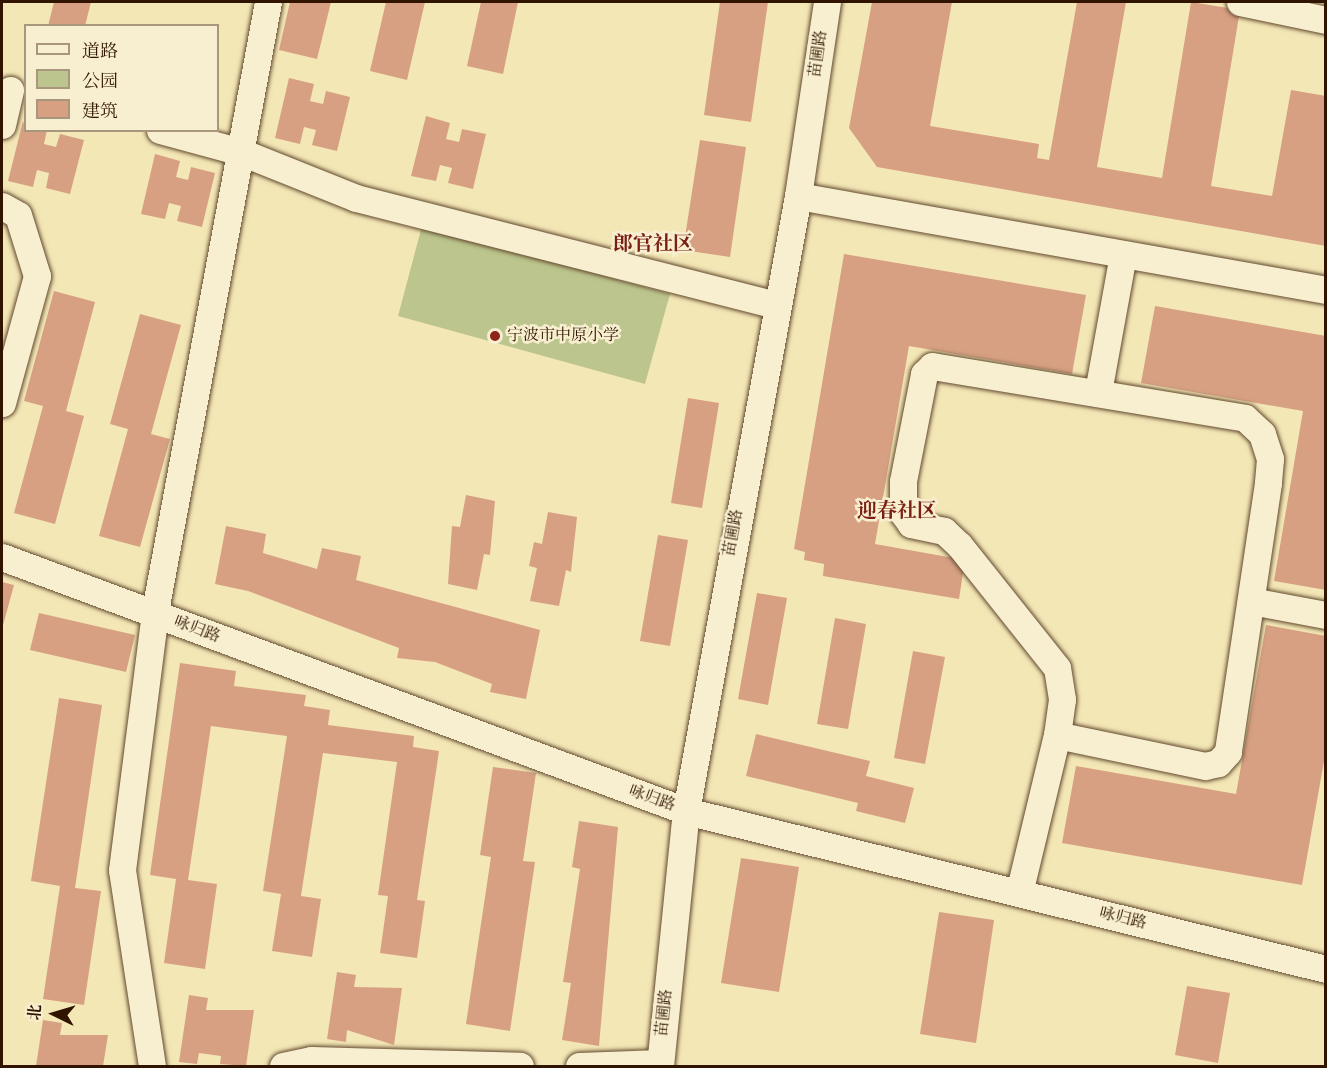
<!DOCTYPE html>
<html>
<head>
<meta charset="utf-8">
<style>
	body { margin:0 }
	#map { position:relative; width:1327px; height:1068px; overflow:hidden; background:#f4e7b6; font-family:"Old Standard TT","Noto Serif SC",serif }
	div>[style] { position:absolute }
	.green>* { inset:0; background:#bcc58d }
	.building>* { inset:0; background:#d7a083 }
	.roads { filter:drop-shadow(0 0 2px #61492e) drop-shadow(0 0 2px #61492e) }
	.minor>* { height:27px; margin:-13.5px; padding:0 13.5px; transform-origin:13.5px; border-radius:13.5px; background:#f8efd0 }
	.dots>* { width:16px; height:16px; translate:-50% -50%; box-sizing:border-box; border:3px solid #f8efd0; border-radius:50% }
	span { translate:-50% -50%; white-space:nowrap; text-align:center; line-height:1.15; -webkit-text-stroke:5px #f8efd0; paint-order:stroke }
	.street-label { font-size:16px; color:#301400 }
	.poi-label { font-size:16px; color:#301400 }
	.left { translate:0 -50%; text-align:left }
	.quarter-label { font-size:20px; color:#7a1f14; font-weight:700 }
	.frame { position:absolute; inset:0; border:3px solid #301400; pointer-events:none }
	.legend { position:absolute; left:24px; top:24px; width:195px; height:108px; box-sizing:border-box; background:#f8efd0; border:2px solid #a8977d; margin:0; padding:8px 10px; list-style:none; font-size:18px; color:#301400 }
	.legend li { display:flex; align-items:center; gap:12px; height:30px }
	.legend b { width:30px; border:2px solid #a8977d }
	.north { position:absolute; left:24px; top:984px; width:60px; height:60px; -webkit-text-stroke:4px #f8efd0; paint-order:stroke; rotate:275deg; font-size:16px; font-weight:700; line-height:24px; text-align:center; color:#301400 }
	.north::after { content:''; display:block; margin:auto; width:21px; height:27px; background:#301400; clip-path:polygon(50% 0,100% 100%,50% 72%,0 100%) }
</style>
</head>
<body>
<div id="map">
	<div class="green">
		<div style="clip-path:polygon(422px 226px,670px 294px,645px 384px,398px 316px)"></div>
	</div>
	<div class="building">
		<div style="clip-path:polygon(54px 2px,91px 2px,85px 26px,48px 26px)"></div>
		<div style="clip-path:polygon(290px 2px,331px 2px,317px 59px,279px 50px)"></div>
		<div style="clip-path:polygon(386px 2px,425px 2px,407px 80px,370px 71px)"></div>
		<div style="clip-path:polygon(481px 2px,518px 2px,503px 74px,467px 66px)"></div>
		<div style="clip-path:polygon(720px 2px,768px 2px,751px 122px,704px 115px)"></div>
		<div style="clip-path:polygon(872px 2px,952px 2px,930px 126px,1039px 144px,1037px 158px,1049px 160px,1077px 2px,1126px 2px,1097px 167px,1162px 178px,1191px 2px,1240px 10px,1211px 186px,1272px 196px,1291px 90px,1326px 96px,1326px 246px,877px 167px,849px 128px)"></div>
		<div style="clip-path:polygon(289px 78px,314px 84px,310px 101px,323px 104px,326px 91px,350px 97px,337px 151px,312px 145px,316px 130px,304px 127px,300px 144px,275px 138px)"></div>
		<div style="clip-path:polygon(426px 116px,450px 123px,446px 139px,459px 142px,462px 129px,486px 134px,473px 189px,448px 183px,452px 168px,440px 165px,436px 181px,411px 176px)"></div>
		<div style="clip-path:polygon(23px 121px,26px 130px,47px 130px,44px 144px,56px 147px,60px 134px,84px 140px,70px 194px,46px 188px,49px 173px,37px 170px,33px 187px,8px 181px)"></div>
		<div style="clip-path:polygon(700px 140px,746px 147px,730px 257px,683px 250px)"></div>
		<div style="clip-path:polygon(155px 154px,180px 161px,176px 177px,188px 180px,191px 167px,215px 173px,202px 227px,177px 221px,181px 206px,169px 203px,165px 219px,141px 214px)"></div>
		<div style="clip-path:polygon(844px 254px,1086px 295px,1072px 374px,909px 346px,875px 544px,965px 560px,959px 599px,823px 576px,824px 564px,804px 560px,805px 552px,794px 549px)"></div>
		<div style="clip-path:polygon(54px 291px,95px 302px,66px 411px,84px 416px,55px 524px,14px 513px,43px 406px,24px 401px)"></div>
		<div style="clip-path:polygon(1155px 306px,1326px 336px,1326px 590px,1274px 581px,1303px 411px,1141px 383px)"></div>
		<div style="clip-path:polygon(140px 314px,181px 325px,151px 434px,170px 439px,140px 547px,99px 536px,128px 429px,110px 424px)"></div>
		<div style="clip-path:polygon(688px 398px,719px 403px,702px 508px,671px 503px)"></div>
		<div style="clip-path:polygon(466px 495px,495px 501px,490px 555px,484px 554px,477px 590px,448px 584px,452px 526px,460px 527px)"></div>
		<div style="clip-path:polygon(548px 512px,577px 517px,571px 572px,566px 570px,559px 606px,530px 601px,537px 568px,529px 566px,534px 542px,542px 544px)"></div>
		<div style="clip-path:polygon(226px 526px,266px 534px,263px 553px,317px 569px,322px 548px,361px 556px,356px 580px,540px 630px,526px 699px,490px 692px,492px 684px,435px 662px,397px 658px,399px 648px,248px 591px,215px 584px)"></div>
		<div style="clip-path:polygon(658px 535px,688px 540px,670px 646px,640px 641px)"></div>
		<div style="clip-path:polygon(2px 582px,14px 585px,2px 629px)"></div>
		<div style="clip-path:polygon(757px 593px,787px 598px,768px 705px,738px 699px)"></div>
		<div style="clip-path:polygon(39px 613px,135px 635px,126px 672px,30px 650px)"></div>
		<div style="clip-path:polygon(835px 618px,866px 624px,848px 729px,817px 724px)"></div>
		<div style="clip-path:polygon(1266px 625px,1326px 636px,1326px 750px,1302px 885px,1062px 843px,1076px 766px,1236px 794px)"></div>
		<div style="clip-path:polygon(913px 651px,945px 657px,925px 764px,894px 758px)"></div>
		<div style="clip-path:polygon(180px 663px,236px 671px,234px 686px,306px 695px,304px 706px,330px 710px,328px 725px,414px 736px,413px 747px,439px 751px,417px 900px,425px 901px,417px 958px,380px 953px,388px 896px,378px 895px,397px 762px,323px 753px,301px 896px,321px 899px,312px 957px,272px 951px,281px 894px,263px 891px,287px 736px,211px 726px,188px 880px,217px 884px,205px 969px,164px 963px,176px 879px,150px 875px)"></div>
		<div style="clip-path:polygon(59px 698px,102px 705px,75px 888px,101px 891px,84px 1005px,43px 999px,60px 886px,31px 881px)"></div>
		<div style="clip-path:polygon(756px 734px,870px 761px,866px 776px,914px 788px,905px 823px,856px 811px,858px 803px,746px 776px)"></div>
		<div style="clip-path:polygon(493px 767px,536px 773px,523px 861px,535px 862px,510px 1031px,466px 1024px,491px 857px,480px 855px)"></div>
		<div style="clip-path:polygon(579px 821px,618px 827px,599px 1046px,562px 1040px,571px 983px,563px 982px,580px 869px,572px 867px)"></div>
		<div style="clip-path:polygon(741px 858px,799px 867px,779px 992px,721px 983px)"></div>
		<div style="clip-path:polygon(939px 912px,994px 920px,976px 1043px,920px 1034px)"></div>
		<div style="clip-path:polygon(337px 972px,356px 975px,354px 987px,402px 988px,394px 1045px,347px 1030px,346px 1042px,327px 1039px)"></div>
		<div style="clip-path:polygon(1187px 986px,1230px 993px,1218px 1063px,1175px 1055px)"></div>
		<div style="clip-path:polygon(189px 995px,208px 998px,206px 1010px,254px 1010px,246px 1066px,220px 1064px,221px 1056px,199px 1053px,197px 1064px,179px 1062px)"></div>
		<div style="clip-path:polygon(43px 1020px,62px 1023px,60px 1035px,108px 1035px,103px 1066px,36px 1066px)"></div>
	</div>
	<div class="roads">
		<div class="minor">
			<div style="left:1240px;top:2px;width:88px;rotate:11.8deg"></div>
			<div style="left:2px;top:125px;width:36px;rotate:-77deg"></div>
			<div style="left:160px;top:130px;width:84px;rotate:15.2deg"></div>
			<div style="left:241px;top:152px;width:124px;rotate:21.8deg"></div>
			<div style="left:356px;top:198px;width:433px;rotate:14.3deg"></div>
			<div style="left:798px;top:196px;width:536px;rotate:10.09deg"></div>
			<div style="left:2px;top:206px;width:18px;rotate:29deg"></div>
			<div style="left:18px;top:215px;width:64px;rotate:72.7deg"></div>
			<div style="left:37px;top:276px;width:132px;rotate:105.4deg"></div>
			<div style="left:1098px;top:392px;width:140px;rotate:-79.7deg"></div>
			<div style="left:2px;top:557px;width:730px;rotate:20.37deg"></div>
			<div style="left:686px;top:811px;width:659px;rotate:13.87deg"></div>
			<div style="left:1251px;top:601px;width:76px;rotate:10.6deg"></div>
			<div style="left:1019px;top:893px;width:163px;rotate:-76.5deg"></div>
			<div style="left:1057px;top:735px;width:36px;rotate:-82deg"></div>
			<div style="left:1062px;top:699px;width:31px;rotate:-99deg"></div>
			<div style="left:1057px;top:668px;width:157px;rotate:-128.5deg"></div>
			<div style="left:959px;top:545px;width:21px;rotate:-137deg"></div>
			<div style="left:944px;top:531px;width:34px;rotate:-168deg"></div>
			<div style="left:911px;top:524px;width:14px;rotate:-126deg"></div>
			<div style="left:903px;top:513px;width:32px;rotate:-90deg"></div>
			<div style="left:903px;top:481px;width:109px;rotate:-78.9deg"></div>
			<div style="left:924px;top:374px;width:11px;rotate:-45deg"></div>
			<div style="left:932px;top:366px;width:317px;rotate:9.4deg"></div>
			<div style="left:1245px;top:418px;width:23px;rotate:43deg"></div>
			<div style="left:1262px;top:434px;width:26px;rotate:72deg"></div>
			<div style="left:1270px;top:459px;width:24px;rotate:95deg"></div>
			<div style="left:1268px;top:483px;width:272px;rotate:98.5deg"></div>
			<div style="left:1228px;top:752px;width:15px;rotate:132deg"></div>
			<div style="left:1218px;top:763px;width:13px;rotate:167deg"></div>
			<div style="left:1205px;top:766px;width:151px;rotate:-168.2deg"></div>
			<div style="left:152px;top:1066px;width:198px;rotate:-98.7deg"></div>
			<div style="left:122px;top:870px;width:261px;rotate:-82.7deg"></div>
			<div style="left:155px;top:611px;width:619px;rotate:-79.49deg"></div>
			<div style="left:283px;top:1066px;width:29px;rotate:-12deg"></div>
			<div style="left:311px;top:1060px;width:209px;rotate:1.6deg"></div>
			<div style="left:579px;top:1066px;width:81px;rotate:-2.1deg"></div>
			<div style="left:660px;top:1066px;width:256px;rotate:-84.2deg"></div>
			<div style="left:686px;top:811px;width:625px;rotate:-79.68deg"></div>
			<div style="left:798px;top:196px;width:196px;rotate:-81.5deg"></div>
		</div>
	</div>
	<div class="dots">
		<div style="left:495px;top:336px;background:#8f2418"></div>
	</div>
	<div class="street-label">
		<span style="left:819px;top:54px;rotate:-82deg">苗圃路</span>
		<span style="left:734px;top:533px;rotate:-80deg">苗圃路</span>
		<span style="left:197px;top:630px;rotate:21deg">咏归路</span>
		<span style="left:652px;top:799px;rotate:20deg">咏归路</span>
		<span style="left:1123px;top:919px;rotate:14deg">咏归路</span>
		<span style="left:665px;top:1013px;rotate:-84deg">苗圃路</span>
	</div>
	<div class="poi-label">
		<span class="left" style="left:507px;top:336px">宁波市中原小学</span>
	</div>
	<div class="quarter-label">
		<span style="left:653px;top:245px">郎官社区</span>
		<span style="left:897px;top:512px">迎春社区</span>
	</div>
	<div class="frame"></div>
	<ul class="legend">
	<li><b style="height:8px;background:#f8efd0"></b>道路</li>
	<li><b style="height:16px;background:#bcc58d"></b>公园</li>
	<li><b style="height:16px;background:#d7a083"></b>建筑</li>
	</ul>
	<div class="north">北</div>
</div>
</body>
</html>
